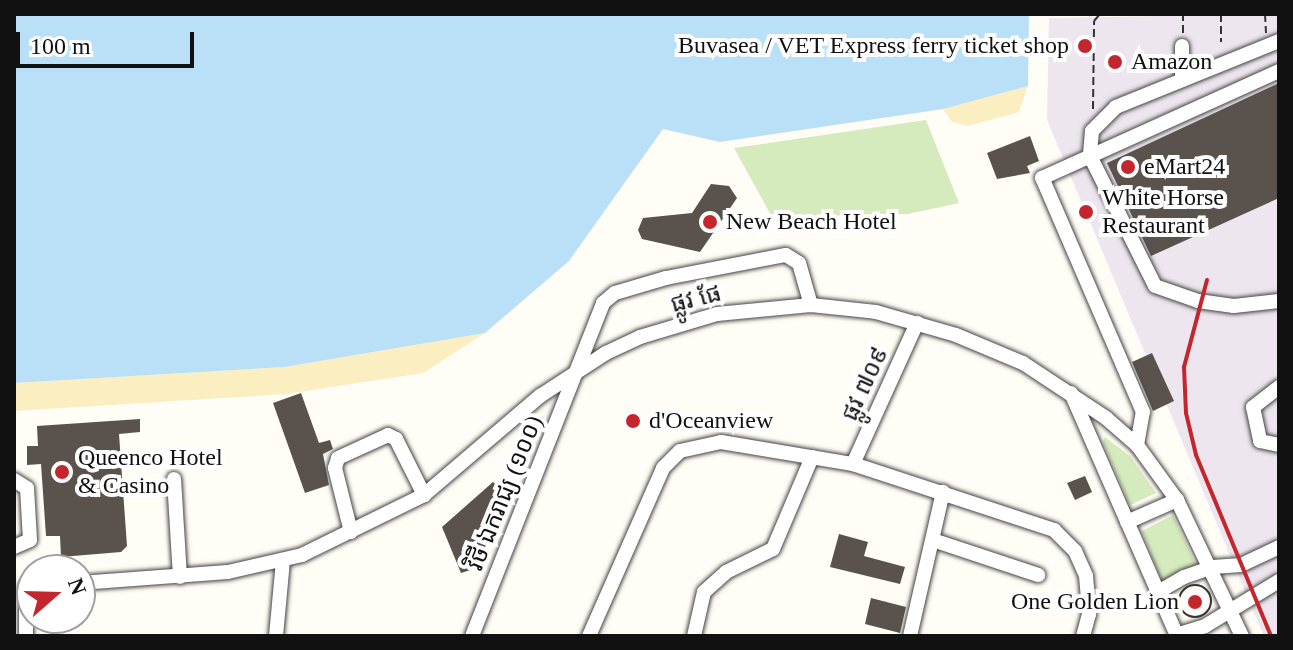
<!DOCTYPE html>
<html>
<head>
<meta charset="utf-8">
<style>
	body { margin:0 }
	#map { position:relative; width:1293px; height:650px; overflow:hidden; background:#fffdf5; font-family:"Times New Roman","Noto Sans Khmer",serif }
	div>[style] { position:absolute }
	.industrial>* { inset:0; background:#eee6ef }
	.green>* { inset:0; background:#d5ebbd }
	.sand>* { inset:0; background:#fbeec1 }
	.water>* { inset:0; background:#b9e0f7 }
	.building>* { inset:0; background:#5a524d }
	.path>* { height:2px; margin-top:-1px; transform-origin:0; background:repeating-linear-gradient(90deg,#333 0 8px,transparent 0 12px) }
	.path>.ring { margin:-1px; padding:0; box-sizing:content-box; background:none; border:2px solid #333; border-radius:50% }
	.roads { filter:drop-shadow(0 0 2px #444) drop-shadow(0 0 2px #444) }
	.minor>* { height:14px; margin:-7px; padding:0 7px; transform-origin:7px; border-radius:7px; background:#fff }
	.rail>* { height:4px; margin:-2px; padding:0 2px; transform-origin:2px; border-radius:2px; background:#c4262e }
	.dots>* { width:22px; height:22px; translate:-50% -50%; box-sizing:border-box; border:4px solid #fff; border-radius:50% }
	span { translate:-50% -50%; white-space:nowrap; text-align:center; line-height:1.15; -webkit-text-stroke:8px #fff; paint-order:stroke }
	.poi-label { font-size:24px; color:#111 }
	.right { translate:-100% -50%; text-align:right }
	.left { translate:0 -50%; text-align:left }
	.street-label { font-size:24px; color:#111 }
	.frame { position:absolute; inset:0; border:16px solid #111; pointer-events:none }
	.north { position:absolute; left:16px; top:554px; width:80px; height:80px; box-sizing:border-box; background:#fff; border:2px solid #a0a0a0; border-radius:50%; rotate:70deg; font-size:22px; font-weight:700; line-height:32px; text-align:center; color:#111 }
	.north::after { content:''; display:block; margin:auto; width:28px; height:36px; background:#c4262e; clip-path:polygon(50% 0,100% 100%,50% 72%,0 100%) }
	.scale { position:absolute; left:16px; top:32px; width:178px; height:36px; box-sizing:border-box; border:4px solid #111; border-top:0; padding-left:10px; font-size:24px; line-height:28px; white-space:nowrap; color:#111; -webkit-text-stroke:6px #fff; paint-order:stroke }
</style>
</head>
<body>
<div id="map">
	<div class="industrial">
		<div style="clip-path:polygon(1279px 14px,1279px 636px,1264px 636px,1047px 120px,1049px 18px)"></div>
	</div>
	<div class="green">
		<div style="clip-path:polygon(926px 120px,959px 203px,908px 214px,772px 217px,734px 148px)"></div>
		<div style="clip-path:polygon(1105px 437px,1130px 456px,1156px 493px,1130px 505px,1103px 442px)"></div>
		<div style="clip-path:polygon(1173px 515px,1196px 565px,1162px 582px,1142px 531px)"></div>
	</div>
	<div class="sand">
		<div style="clip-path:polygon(1028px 86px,1019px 112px,1001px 117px,968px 126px,952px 122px,943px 109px)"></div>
		<div style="clip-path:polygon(485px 333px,423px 373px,286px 394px,14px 411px,14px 383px,285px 367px)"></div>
	</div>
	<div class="water">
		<div style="clip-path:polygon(14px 14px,1029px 14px,1028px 86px,943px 109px,720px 142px,663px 129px,569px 261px,485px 333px,285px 367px,14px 383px)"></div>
	</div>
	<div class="building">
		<div style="clip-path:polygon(1279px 83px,1279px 198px,1151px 256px,1107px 163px)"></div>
		<div style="clip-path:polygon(1030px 136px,1039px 161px,1027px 166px,1030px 173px,997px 179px,987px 153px)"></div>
		<div style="clip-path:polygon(711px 184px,729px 186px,737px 198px,700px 252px,642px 239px,638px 230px,643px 218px,692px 213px)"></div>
		<div style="clip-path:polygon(1152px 353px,1174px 401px,1153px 411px,1132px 362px)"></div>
		<div style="clip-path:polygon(301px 393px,319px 443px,330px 440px,333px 449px,323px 454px,329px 485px,305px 493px,273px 403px)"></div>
		<div style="clip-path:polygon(140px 419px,140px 432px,119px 434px,127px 546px,121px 552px,61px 557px,60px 536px,46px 536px,41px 464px,27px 465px,27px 446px,38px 446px,37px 426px)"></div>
		<div style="clip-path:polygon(1085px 476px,1092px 492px,1075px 500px,1067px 483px)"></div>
		<div style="clip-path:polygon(493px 482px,506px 493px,477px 568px,461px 573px,442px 527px)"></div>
		<div style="clip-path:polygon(839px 534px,868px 542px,864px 556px,905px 567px,900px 584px,830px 567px)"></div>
		<div style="clip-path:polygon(871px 598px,906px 607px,900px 633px,865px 624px)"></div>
	</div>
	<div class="path">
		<div style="left:1221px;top:14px;width:28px;rotate:90deg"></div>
		<div style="left:1265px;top:14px;width:19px;rotate:87deg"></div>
		<div style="left:1183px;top:33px;width:19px;rotate:-90deg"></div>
		<div style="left:1093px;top:109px;width:88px;rotate:-89.3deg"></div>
		<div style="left:1094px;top:21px;width:9px;rotate:-49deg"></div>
		<div class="ring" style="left:1179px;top:585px;width:30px;height:30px"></div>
	</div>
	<div class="roads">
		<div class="minor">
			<div style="left:1279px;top:41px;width:176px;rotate:158deg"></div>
			<div style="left:1116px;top:107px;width:34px;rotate:135deg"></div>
			<div style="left:1092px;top:131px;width:25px;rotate:95deg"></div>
			<div style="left:1090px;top:156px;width:145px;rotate:63.4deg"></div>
			<div style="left:1155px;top:286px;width:46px;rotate:19.2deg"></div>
			<div style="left:1198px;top:301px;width:36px;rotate:8deg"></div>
			<div style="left:1234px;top:306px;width:45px;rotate:-6.3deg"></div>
			<div style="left:1182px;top:80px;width:34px;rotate:-90deg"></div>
			<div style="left:1279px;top:387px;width:33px;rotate:142deg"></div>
			<div style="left:1253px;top:407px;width:35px;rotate:78deg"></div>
			<div style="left:1260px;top:441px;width:19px;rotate:12deg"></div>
			<div style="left:1071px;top:393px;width:265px;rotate:66.4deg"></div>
			<div style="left:1137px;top:445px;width:34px;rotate:-80deg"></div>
			<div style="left:1143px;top:412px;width:255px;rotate:-113.3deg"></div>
			<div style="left:1042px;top:178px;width:260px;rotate:-24.3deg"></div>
			<div style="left:853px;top:464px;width:155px;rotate:-65.6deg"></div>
			<div style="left:174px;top:479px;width:98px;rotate:86.5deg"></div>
			<div style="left:14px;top:480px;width:15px;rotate:32deg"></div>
			<div style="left:27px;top:488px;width:52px;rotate:86.7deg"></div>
			<div style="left:30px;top:540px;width:17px;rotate:156deg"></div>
			<div style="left:1127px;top:522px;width:55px;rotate:-23.7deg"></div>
			<div style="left:351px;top:532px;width:66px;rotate:-104deg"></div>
			<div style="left:335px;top:468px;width:10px;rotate:-73deg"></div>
			<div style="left:338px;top:458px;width:55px;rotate:-24.7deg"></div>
			<div style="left:388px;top:435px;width:9px;rotate:27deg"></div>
			<div style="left:396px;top:439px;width:63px;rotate:63.4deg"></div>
			<div style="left:933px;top:540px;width:111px;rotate:18.4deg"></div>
			<div style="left:80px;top:583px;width:148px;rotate:-4.3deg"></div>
			<div style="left:228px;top:572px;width:76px;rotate:-12.9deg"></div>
			<div style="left:302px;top:555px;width:136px;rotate:-26.2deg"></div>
			<div style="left:424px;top:495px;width:153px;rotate:-40.5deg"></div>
			<div style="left:540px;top:396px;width:79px;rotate:-33.1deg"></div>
			<div style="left:606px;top:353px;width:38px;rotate:-25deg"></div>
			<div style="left:640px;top:337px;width:80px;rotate:-16.6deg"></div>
			<div style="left:717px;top:314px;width:94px;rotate:-5.5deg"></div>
			<div style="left:811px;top:305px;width:65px;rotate:6.1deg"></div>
			<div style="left:876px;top:312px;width:83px;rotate:16deg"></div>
			<div style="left:956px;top:335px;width:73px;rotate:22.7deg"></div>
			<div style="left:1023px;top:363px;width:100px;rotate:33.5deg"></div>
			<div style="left:1106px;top:418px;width:41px;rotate:41.1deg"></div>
			<div style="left:1137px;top:445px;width:68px;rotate:54deg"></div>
			<div style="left:1177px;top:500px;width:151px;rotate:64.5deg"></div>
			<div style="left:1158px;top:592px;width:30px;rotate:-30deg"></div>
			<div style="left:1184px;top:577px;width:31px;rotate:-19deg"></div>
			<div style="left:1213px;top:567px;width:28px;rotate:-4deg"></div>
			<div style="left:1241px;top:565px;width:42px;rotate:-25.3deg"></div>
			<div style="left:1176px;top:635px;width:30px;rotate:-17deg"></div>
			<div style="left:1205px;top:626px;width:87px;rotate:-31.3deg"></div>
			<div style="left:26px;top:636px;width:49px;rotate:-90deg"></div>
			<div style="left:276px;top:636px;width:76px;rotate:-84.7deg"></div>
			<div style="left:472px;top:636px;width:358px;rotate:-68.5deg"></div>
			<div style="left:603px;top:303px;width:16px;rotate:-40deg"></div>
			<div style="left:615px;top:293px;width:53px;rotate:-16.4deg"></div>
			<div style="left:666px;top:278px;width:122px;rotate:-10.9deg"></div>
			<div style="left:786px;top:255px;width:15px;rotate:32deg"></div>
			<div style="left:799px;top:263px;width:44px;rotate:74.1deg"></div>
			<div style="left:589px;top:636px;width:184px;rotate:-66.2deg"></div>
			<div style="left:663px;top:468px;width:24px;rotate:-45deg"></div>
			<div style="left:680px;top:451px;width:42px;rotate:-12.4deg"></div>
			<div style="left:721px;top:442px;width:134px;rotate:9.5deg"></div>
			<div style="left:853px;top:464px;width:212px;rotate:18.2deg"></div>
			<div style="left:1054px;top:530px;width:30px;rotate:45deg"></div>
			<div style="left:1075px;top:551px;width:27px;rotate:66deg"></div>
			<div style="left:1086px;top:576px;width:38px;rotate:85deg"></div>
			<div style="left:1089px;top:614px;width:23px;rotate:105deg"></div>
			<div style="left:694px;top:636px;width:45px;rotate:-77.2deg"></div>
			<div style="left:704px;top:592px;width:30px;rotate:-42deg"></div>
			<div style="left:726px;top:572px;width:52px;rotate:-26.1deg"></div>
			<div style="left:773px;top:549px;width:100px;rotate:-67deg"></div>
			<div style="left:910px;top:636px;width:148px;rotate:-77.1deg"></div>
		</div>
	</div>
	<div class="rail">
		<div style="left:1207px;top:280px;width:90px;rotate:104.8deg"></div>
		<div style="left:1184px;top:367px;width:46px;rotate:87.5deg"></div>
		<div style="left:1186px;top:413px;width:43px;rotate:76.6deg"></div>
		<div style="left:1196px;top:455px;width:196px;rotate:67.5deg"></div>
	</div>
	<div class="dots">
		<div style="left:1085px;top:46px;background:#c4262e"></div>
		<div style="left:1115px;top:62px;background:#c4262e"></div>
		<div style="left:1128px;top:167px;background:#c4262e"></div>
		<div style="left:1086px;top:212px;background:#c4262e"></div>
		<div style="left:710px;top:222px;background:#c4262e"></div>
		<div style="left:633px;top:421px;background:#c4262e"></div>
		<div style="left:62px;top:472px;background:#c4262e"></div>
		<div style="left:1195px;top:602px;background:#c4262e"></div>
	</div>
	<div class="poi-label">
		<span class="right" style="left:1069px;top:46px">Buvasea / VET Express ferry ticket shop</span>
		<span class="left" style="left:1131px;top:62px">Amazon</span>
		<span class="left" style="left:1144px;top:167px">eMart24</span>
		<span class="left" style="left:1102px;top:212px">White Horse<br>Restaurant</span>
		<span class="left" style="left:726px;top:222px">New Beach Hotel</span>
		<span class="left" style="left:649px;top:421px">d'Oceanview</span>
		<span class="left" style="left:78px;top:472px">Queenco Hotel<br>&amp; Casino</span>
		<span class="right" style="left:1179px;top:602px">One Golden Lion</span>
	</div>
	<div class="street-label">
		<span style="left:696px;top:299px;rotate:-14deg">ផ្លូវ ផែ</span>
		<span style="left:865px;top:384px;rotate:-65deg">ផ្លូវ ៧០៩</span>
		<span style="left:505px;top:493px;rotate:-68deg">វិថី ឯករាជ្យ (១០០)</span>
	</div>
	<div class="frame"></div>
	<div class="north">N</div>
	<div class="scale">100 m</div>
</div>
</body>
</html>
